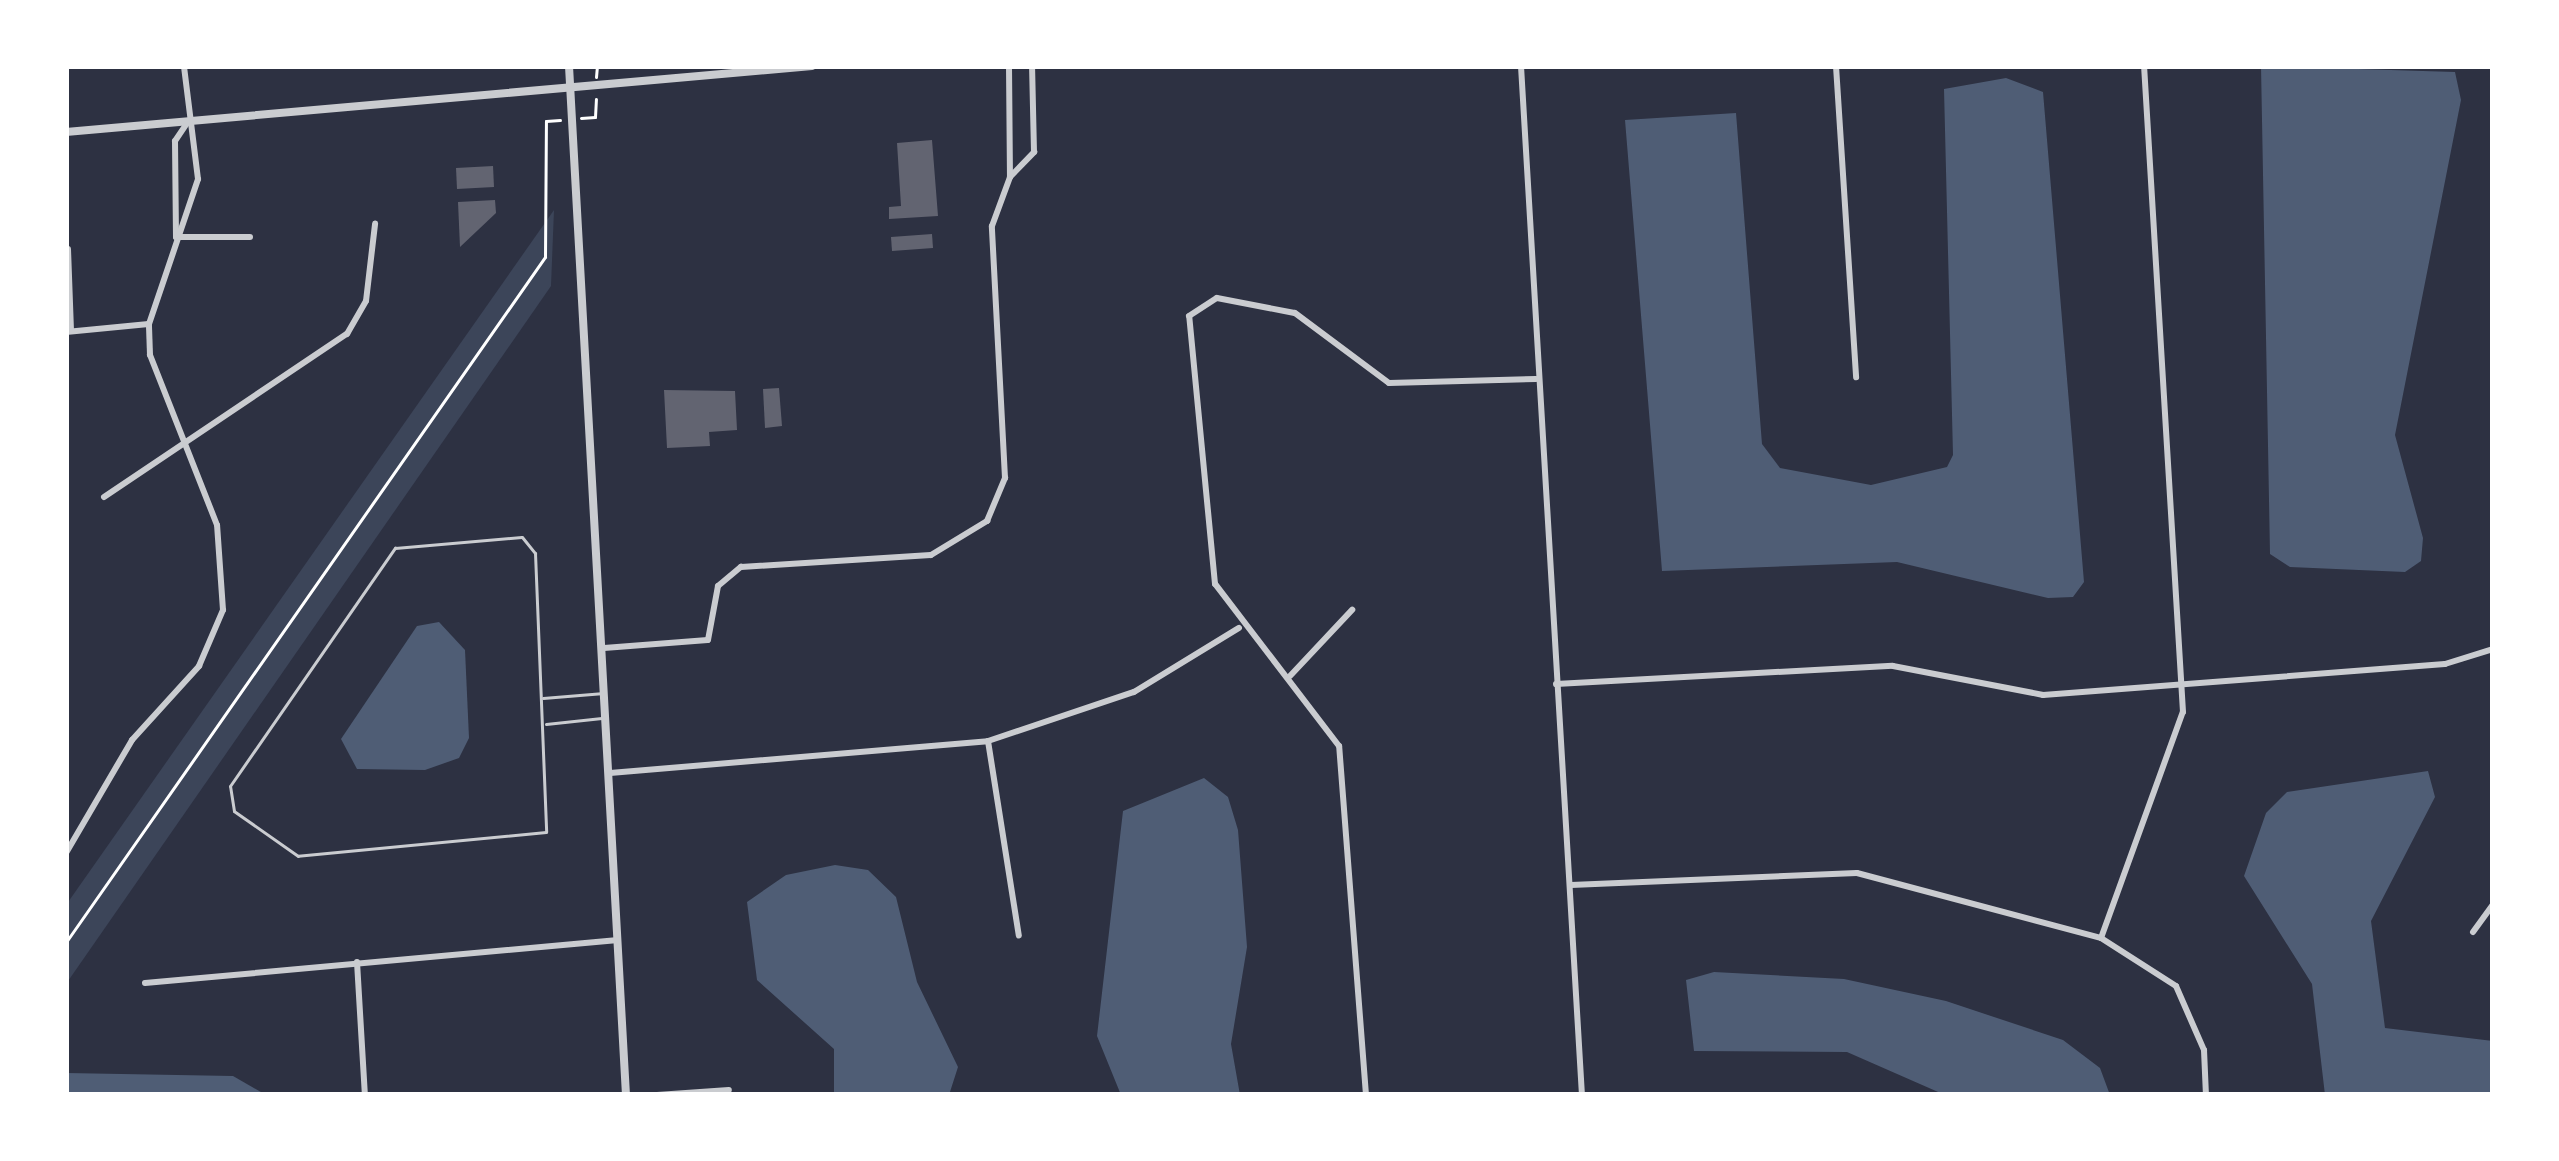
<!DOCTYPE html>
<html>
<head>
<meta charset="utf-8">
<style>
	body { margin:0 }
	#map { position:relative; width:2559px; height:1161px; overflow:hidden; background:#2d3142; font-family:Inter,sans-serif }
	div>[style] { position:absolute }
	.green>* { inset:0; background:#3c4559 }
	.water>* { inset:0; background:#4f5d75 }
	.building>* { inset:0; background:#626471 }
	.path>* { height:3px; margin:-1.5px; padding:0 1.5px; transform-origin:1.5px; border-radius:1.5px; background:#fff }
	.service>* { height:3px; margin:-1.5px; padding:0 1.5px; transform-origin:1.5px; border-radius:1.5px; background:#caccd0 }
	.minor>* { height:6px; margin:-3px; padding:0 3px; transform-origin:3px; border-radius:3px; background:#caccd0 }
	.tertiary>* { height:8px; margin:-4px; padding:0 4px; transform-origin:4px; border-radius:4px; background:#caccd0 }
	span { translate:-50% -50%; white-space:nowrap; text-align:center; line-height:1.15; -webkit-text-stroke:9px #fff; paint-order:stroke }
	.frame { position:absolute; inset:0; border:69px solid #fff; pointer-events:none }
</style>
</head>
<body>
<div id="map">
	<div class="green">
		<div style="clip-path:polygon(554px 210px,551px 286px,66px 984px,66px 905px)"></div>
	</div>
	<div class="water">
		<div style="clip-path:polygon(2261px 66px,2455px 72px,2461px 100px,2395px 435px,2423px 538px,2421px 561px,2405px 572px,2290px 567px,2270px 554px)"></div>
		<div style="clip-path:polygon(2006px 78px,2043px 92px,2084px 582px,2073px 597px,2048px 598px,1897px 562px,1662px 571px,1625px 120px,1736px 113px,1762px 444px,1780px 468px,1871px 485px,1947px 467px,1953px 455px,1944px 89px)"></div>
		<div style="clip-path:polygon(439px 622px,465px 650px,469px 738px,459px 758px,425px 770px,357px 769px,341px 739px,417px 626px)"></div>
		<div style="clip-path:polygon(2428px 771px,2435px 797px,2371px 921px,2385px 1028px,2493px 1041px,2493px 1095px,2325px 1095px,2312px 984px,2244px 876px,2266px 813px,2287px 792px)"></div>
		<div style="clip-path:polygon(1204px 778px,1228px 797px,1238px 830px,1247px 947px,1231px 1044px,1240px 1095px,1121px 1095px,1097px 1036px,1123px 811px)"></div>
		<div style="clip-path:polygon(835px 865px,868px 870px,896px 897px,917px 982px,958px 1067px,949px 1095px,834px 1095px,834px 1049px,757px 980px,747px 902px,786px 875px)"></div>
		<div style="clip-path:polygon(1714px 972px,1844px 979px,1946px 1001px,2063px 1040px,2100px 1068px,2110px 1095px,1945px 1095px,1847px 1052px,1694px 1051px,1686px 980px)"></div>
		<div style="clip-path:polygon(66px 1073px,233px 1076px,266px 1095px,66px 1095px)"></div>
	</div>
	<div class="building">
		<div style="clip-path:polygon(932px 140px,938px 216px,889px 219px,889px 207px,901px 206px,897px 143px)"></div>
		<div style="clip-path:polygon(493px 166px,494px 187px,457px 189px,456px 168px)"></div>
		<div style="clip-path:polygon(495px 200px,496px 213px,460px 247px,458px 202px)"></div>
		<div style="clip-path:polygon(932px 234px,933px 248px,892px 251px,891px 237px)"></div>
		<div style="clip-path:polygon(779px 388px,782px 426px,765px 428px,763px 389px)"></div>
		<div style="clip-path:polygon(664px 390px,735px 391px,737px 430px,709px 432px,710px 446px,667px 448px)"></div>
	</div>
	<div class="path">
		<div style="left:596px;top:77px;width:11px;rotate:-85deg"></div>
		<div style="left:581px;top:118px;width:14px;rotate:-4deg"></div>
		<div style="left:595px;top:117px;width:18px;rotate:-87deg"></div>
		<div style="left:66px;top:942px;width:836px;rotate:-55.04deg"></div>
		<div style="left:545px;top:257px;width:136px;rotate:-89.6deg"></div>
		<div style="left:546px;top:121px;width:14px;rotate:-4deg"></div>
	</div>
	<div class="service">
		<div style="left:522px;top:537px;width:21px;rotate:51deg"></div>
		<div style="left:535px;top:553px;width:279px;rotate:87.7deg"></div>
		<div style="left:546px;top:832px;width:249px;rotate:174.5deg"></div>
		<div style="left:298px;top:856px;width:78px;rotate:-144.9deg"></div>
		<div style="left:234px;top:811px;width:25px;rotate:-99deg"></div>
		<div style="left:230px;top:786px;width:290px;rotate:-55.3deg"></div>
		<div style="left:395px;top:548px;width:127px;rotate:-5deg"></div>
		<div style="left:543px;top:698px;width:61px;rotate:-4.7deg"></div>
		<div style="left:546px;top:724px;width:56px;rotate:-6.1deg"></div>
	</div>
	<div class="minor">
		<div style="left:1009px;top:66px;width:111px;rotate:89.5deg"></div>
		<div style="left:1010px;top:177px;width:35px;rotate:-46deg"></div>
		<div style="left:1034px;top:152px;width:86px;rotate:-91.3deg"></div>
		<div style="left:1521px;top:66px;width:1031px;rotate:86.61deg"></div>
		<div style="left:1836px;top:66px;width:312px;rotate:86.3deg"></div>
		<div style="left:176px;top:237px;width:96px;rotate:-90.6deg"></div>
		<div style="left:175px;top:141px;width:23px;rotate:-56deg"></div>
		<div style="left:176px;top:237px;width:74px"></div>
		<div style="left:68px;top:249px;width:82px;rotate:87.9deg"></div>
		<div style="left:66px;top:332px;width:83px;rotate:-5.5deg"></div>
		<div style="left:104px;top:497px;width:293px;rotate:-33.9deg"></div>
		<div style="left:347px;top:334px;width:38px;rotate:-60deg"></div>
		<div style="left:366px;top:301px;width:78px;rotate:-83.3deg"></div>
		<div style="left:604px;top:648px;width:104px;rotate:-4.4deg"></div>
		<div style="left:708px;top:640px;width:55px;rotate:-79.5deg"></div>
		<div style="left:718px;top:586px;width:30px;rotate:-40deg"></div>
		<div style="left:741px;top:567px;width:190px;rotate:-3.6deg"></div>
		<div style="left:931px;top:555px;width:66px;rotate:-31.3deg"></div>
		<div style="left:987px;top:521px;width:47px;rotate:-67.3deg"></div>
		<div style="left:1005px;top:478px;width:252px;rotate:-93deg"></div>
		<div style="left:992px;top:226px;width:52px;rotate:-69.8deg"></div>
		<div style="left:1290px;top:676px;width:91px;rotate:-46.8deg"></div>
		<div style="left:1556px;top:684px;width:337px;rotate:-3.1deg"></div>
		<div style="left:1893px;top:666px;width:153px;rotate:10.9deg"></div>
		<div style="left:2043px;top:695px;width:403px;rotate:-4.4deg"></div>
		<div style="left:2445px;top:664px;width:50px;rotate:-17.4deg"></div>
		<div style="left:988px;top:741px;width:197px;rotate:81deg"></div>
		<div style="left:610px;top:773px;width:379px;rotate:-4.8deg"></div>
		<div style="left:988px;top:741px;width:154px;rotate:-18.6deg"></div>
		<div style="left:1134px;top:692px;width:123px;rotate:-31.4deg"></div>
		<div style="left:66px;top:853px;width:131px;rotate:-59.7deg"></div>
		<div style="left:132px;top:740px;width:100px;rotate:-47.8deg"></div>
		<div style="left:199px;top:666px;width:61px;rotate:-66.8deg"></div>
		<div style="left:223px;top:610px;width:85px;rotate:-94deg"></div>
		<div style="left:217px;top:525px;width:183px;rotate:-111.5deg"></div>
		<div style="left:150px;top:355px;width:31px;rotate:-92deg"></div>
		<div style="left:149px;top:324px;width:153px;rotate:-71.3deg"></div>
		<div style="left:198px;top:179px;width:114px;rotate:-97.1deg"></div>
		<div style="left:1571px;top:885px;width:286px;rotate:-2.4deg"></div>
		<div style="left:1857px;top:873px;width:253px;rotate:14.9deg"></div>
		<div style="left:2101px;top:938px;width:89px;rotate:32.6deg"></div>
		<div style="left:2176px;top:986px;width:70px;rotate:66.4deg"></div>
		<div style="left:2204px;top:1050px;width:45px;rotate:87.5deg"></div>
		<div style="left:2473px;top:932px;width:34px;rotate:-54deg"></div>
		<div style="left:2101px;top:938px;width:240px;rotate:-70.1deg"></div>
		<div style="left:2183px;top:712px;width:647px;rotate:-93.45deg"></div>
		<div style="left:357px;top:962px;width:133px;rotate:86.6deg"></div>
		<div style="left:145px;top:983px;width:475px;rotate:-5.2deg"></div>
		<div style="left:657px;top:1095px;width:72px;rotate:-4deg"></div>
		<div style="left:1366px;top:1095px;width:350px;rotate:-94.4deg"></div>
		<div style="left:1339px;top:746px;width:204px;rotate:-127.4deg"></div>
		<div style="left:1215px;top:584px;width:269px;rotate:-95.5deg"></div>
		<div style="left:1189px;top:316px;width:33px;rotate:-33deg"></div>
		<div style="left:1217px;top:298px;width:79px;rotate:10.9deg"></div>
		<div style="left:1295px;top:313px;width:117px;rotate:36.7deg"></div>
		<div style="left:1389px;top:383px;width:147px;rotate:-1.6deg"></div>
	</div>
	<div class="tertiary">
		<div style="left:569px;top:66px;width:1031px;rotate:86.83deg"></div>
		<div style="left:66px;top:132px;width:749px;rotate:-5.06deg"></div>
	</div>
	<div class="frame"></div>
</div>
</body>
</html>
